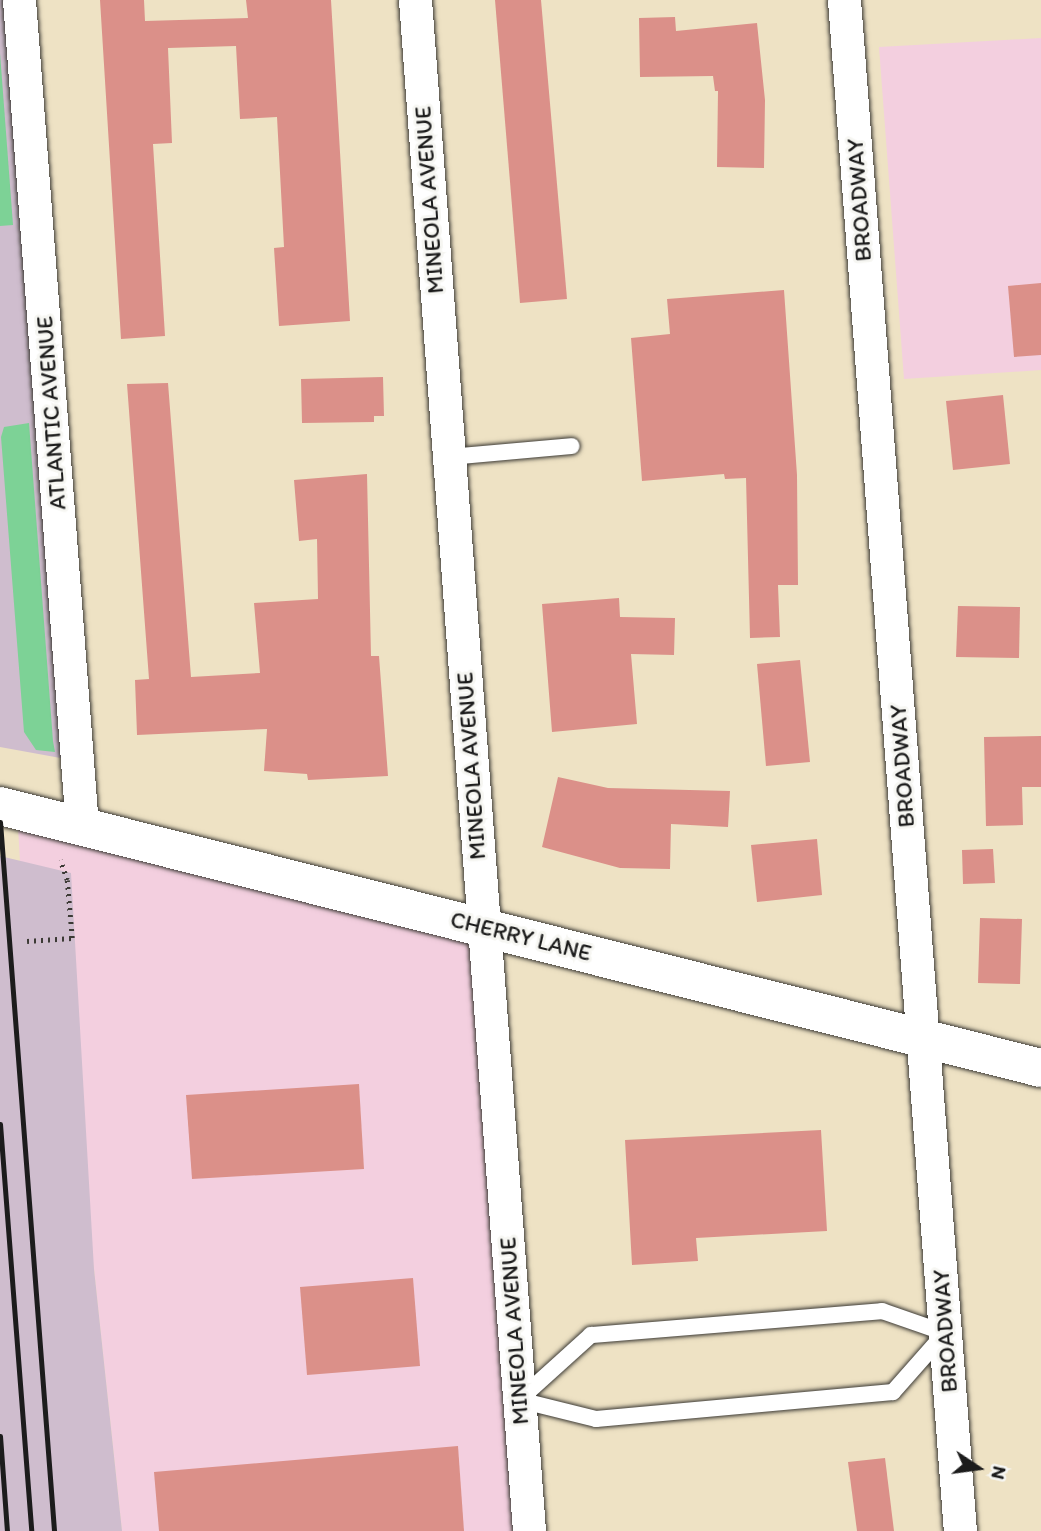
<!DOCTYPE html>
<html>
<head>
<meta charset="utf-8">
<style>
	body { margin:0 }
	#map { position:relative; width:1041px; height:1531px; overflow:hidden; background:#eee2c4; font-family:Itim,sans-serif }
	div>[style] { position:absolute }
	.built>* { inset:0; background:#f3cfdf }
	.industrial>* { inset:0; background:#cfbdce }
	.green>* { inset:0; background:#7dd296 }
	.building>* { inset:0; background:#db9089 }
	.path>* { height:4.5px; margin-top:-2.25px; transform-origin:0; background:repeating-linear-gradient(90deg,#3c3a35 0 2px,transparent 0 7px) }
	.roads { filter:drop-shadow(0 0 2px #3c3a35) drop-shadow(0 0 2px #3c3a35) }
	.lane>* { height:16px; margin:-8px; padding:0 8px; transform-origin:8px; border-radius:8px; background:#fff }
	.street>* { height:33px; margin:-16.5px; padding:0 16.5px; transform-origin:16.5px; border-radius:16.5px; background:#fff }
	.secondary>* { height:38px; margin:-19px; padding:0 19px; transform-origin:19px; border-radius:19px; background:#fff }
	.rail>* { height:5px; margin:-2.5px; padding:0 2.5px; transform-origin:2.5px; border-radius:2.5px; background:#1c1c1c }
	span { translate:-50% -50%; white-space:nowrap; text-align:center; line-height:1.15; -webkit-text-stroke:6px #f6f6f2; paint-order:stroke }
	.street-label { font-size:23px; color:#1c1c1c }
	.north { position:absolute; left:943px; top:1433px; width:70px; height:70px; -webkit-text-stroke:5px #f6f6f2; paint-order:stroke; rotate:103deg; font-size:19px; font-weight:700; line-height:28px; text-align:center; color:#1c1c1c }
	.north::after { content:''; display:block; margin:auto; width:24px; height:32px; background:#1c1c1c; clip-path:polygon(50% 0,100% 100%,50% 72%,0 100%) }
</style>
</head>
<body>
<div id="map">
	<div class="built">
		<div style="clip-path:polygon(1041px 38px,1041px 370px,904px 379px,879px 47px)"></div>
		<div style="clip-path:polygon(17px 810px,487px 929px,525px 1531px,122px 1531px,94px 1269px,20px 861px)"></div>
	</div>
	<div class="industrial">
		<div style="clip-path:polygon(0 0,3px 0,66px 759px,0 747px)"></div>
		<div style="clip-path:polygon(0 856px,71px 873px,94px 1269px,122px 1531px,0 1531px)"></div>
	</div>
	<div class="green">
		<div style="clip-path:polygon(0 53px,13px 225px,0 226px)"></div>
		<div style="clip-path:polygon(29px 423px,53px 741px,55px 752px,36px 750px,24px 732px,1px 437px,4px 427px)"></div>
	</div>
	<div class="building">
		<div style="clip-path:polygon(100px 0,144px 0,145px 21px,248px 18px,246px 0,331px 0,350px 321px,279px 326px,274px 248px,284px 247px,277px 117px,240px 119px,236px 46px,168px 48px,172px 143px,153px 144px,165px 336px,121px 339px)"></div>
		<div style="clip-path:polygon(495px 0,541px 0,567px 299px,520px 303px)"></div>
		<div style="clip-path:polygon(675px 17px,676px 31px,757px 23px,765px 100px,764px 168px,717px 167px,718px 91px,715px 91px,713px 76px,640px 77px,639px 18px)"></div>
		<div style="clip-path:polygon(1041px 283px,1041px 355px,1014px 357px,1008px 286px)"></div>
		<div style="clip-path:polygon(784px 290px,797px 475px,798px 585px,778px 585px,780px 637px,750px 638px,746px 478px,725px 479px,724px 474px,642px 481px,631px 338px,670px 334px,667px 299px)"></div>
		<div style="clip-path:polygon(383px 377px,384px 416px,374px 416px,374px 422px,302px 423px,301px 379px)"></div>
		<div style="clip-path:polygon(168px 383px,191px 677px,260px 673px,254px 603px,318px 599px,317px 539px,299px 541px,294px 480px,367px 474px,371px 656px,379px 656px,388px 776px,308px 780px,307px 774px,264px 771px,267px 729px,137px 735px,135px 680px,149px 679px,127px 384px)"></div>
		<div style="clip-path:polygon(1003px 395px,1010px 464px,953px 470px,946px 401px)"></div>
		<div style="clip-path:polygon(619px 598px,620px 617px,675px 618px,674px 655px,631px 654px,637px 724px,552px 732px,542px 604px)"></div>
		<div style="clip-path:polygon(958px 606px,1020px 607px,1019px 658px,956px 657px)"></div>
		<div style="clip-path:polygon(800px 660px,810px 762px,766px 766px,757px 664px)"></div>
		<div style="clip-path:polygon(1041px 736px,1041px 787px,1022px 787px,1023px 825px,986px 826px,984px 737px)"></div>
		<div style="clip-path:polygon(558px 777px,608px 788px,730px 791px,728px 827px,671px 824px,670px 869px,620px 868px,542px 847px)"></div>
		<div style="clip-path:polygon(817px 839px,822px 895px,757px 902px,751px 845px)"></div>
		<div style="clip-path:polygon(993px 849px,995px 883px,963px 884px,962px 850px)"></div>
		<div style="clip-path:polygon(980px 918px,1022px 919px,1020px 984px,978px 983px)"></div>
		<div style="clip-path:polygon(359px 1084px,364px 1169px,192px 1179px,186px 1095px)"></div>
		<div style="clip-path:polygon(821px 1130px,827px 1231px,696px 1238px,698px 1261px,632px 1265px,625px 1140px)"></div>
		<div style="clip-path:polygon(413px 1278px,420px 1366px,307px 1375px,300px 1287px)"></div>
		<div style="clip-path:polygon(458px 1446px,464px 1531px,159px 1531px,154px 1472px)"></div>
		<div style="clip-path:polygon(885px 1458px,894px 1531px,857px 1531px,848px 1462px)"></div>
	</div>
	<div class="path">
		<div style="left:27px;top:941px;width:45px;rotate:-3.8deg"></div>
		<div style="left:72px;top:938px;width:58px;rotate:-94.9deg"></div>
		<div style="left:67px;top:880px;width:21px;rotate:-109deg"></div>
	</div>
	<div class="roads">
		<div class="lane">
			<div style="left:449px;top:457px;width:123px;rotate:-5.1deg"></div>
			<div style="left:882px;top:1311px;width:67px;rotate:19.2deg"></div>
			<div style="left:945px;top:1333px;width:79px;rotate:131.4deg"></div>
			<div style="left:893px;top:1392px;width:298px;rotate:174.8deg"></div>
			<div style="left:596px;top:1419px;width:79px;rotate:-166.1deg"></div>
			<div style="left:519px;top:1400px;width:97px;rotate:-42.1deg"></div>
			<div style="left:591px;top:1335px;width:292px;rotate:-4.7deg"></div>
		</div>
		<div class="street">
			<div style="left:19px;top:0;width:828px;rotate:85.64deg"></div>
			<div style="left:415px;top:0;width:1535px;rotate:85.74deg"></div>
			<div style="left:844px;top:0;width:1535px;rotate:85.67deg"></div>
		</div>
		<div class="secondary">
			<div style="left:0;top:806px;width:1073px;rotate:14.13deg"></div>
		</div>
	</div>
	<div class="rail">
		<div style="left:0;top:822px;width:711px;rotate:85.64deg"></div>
		<div style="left:0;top:1124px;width:408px;rotate:85.6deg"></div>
		<div style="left:0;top:1436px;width:95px;rotate:85.8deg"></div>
	</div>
	<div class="street-label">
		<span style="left:429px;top:200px;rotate:-94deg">MINEOLA AVENUE</span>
		<span style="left:859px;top:200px;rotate:-94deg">BROADWAY</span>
		<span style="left:51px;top:413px;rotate:-94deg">ATLANTIC AVENUE</span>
		<span style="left:471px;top:766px;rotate:-94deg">MINEOLA AVENUE</span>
		<span style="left:902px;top:766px;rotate:-94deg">BROADWAY</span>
		<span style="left:521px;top:936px;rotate:14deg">CHERRY LANE</span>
		<span style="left:514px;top:1331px;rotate:-94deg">MINEOLA AVENUE</span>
		<span style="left:945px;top:1331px;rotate:-94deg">BROADWAY</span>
	</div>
	<div class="north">N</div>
</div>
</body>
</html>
